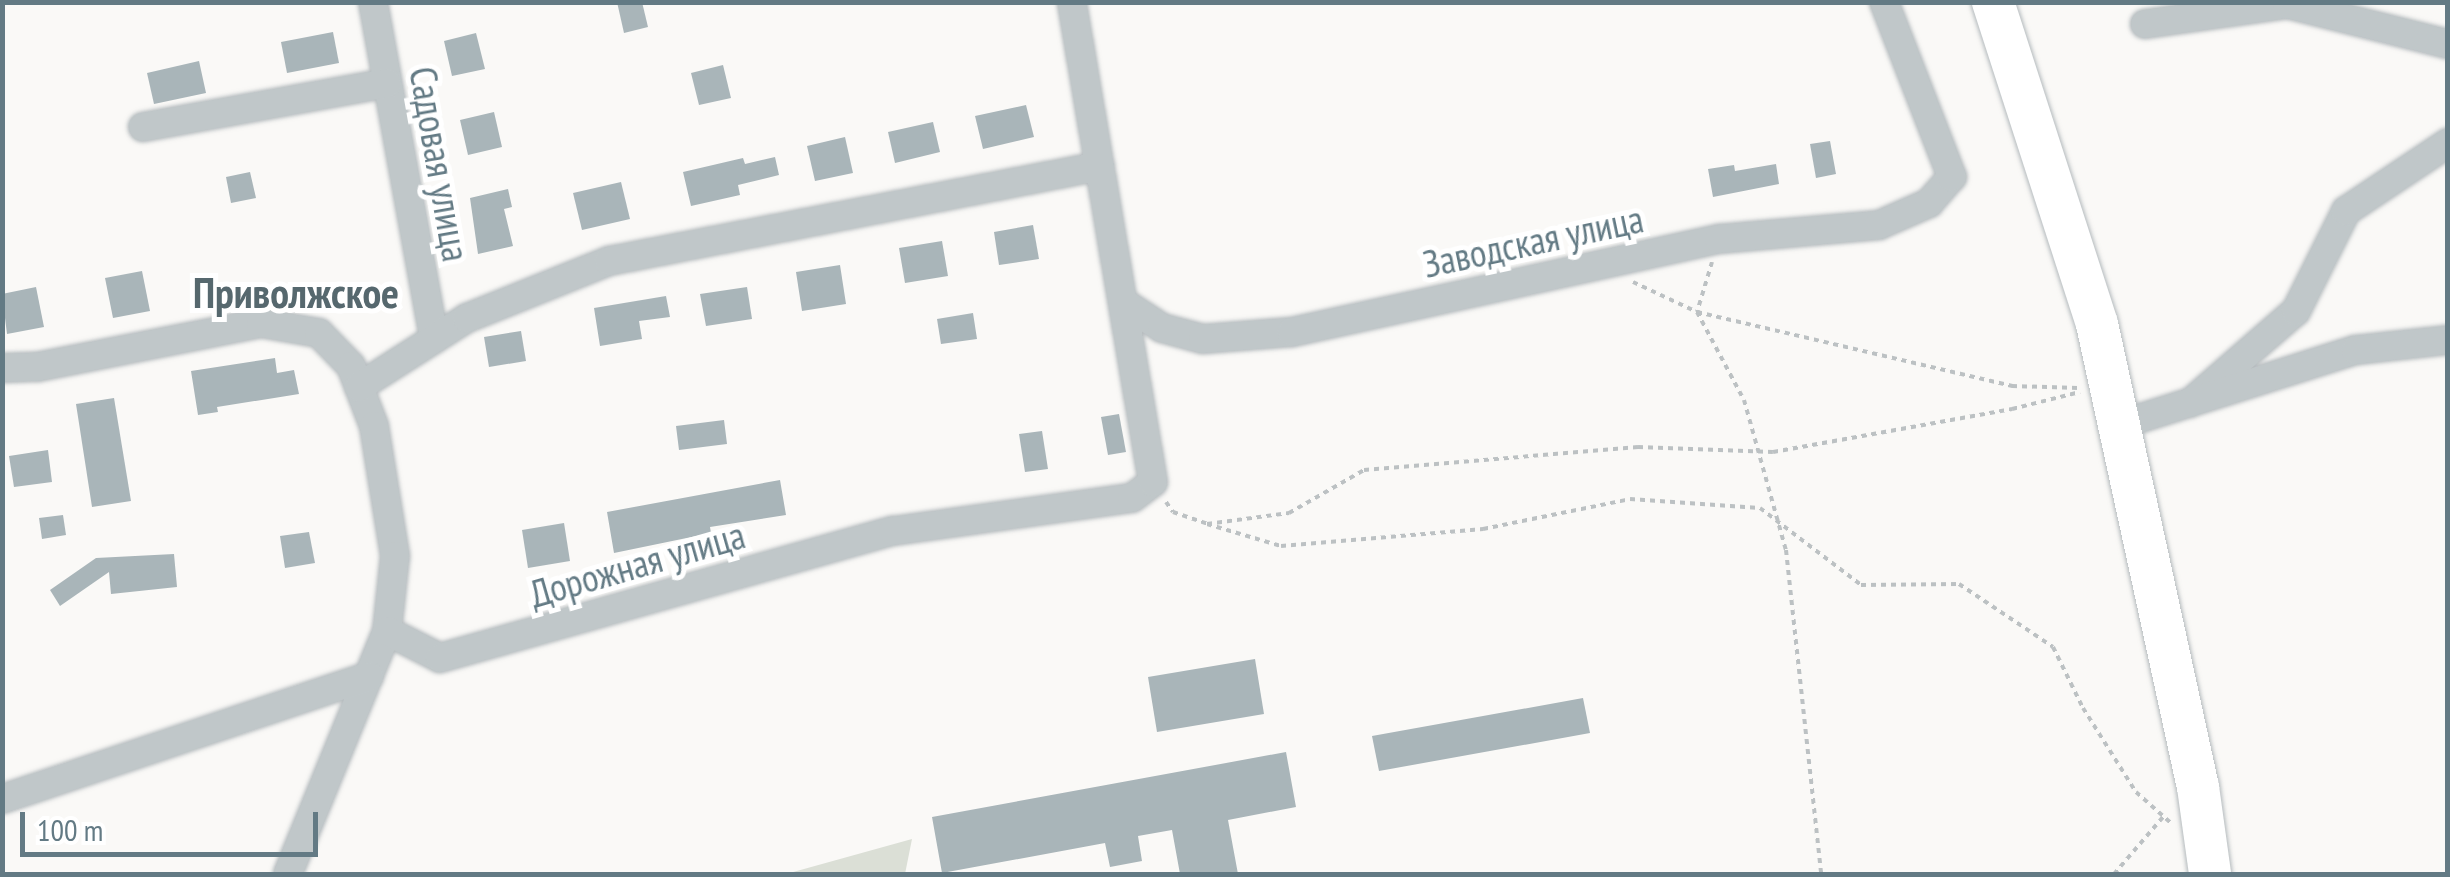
<!DOCTYPE html>
<html>
<head>
<meta charset="utf-8">
<style>
	body { margin:0 }
	#map { position:relative; width:2450px; height:877px; overflow:hidden; background:#faf9f7; font-family:"PT Sans Narrow",sans-serif }
	div>[style] { position:absolute }
	.green>* { inset:0; background:#dbdfd6 }
	.building>* { inset:0; background:#a9b5b9 }
	.path>* { height:4px; margin-top:-2px; transform-origin:0; background:repeating-linear-gradient(90deg,#bcc1c3 0 5px,transparent 0 10px) }
	.roads { filter:drop-shadow(0 0 2px #b5bbbe) drop-shadow(0 0 2px #b5bbbe) }
	.minor>* { height:28px; margin:-14px; padding:0 14px; transform-origin:14px; border-radius:14px; background:#c0c7c9 }
	.highway>* { height:42px; margin:-21px; padding:0 21px; transform-origin:21px; border-radius:21px; background:#fff }
	span { translate:-50% -50%; white-space:nowrap; text-align:center; line-height:1.15; -webkit-text-stroke:10px #fff; paint-order:stroke }
	.street-label { font-size:38px; color:#637a84 }
	.quarter-label { font-size:42px; color:#56686e; font-weight:700 }
	.frame { position:absolute; inset:0; border:5px solid #637a84; pointer-events:none }
	.scale { position:absolute; left:20px; top:812px; width:298px; height:45px; box-sizing:border-box; border:5px solid #637a84; border-top:0; padding-left:12px; font-size:30px; line-height:35px; white-space:nowrap; color:#637a84; -webkit-text-stroke:8px #fff; paint-order:stroke }
</style>
</head>
<body>
<div id="map">
	<div class="green">
		<div style="clip-path:polygon(912px 839px,905px 874px,786px 874px)"></div>
	</div>
	<div class="building">
		<div style="clip-path:polygon(617px 2px,642px 2px,648px 27px,624px 33px)"></div>
		<div style="clip-path:polygon(333px 32px,339px 63px,287px 73px,281px 42px)"></div>
		<div style="clip-path:polygon(476px 33px,485px 69px,452px 76px,444px 41px)"></div>
		<div style="clip-path:polygon(199px 61px,206px 93px,154px 104px,147px 73px)"></div>
		<div style="clip-path:polygon(723px 65px,731px 98px,699px 105px,691px 73px)"></div>
		<div style="clip-path:polygon(1026px 105px,1034px 137px,983px 149px,975px 116px)"></div>
		<div style="clip-path:polygon(494px 112px,502px 147px,468px 155px,460px 120px)"></div>
		<div style="clip-path:polygon(933px 122px,940px 152px,895px 163px,888px 132px)"></div>
		<div style="clip-path:polygon(845px 137px,853px 173px,815px 181px,807px 146px)"></div>
		<div style="clip-path:polygon(1830px 141px,1836px 174px,1816px 178px,1810px 144px)"></div>
		<div style="clip-path:polygon(775px 157px,779px 175px,738px 185px,740px 195px,691px 206px,683px 172px,743px 158px,745px 164px)"></div>
		<div style="clip-path:polygon(1776px 164px,1779px 184px,1713px 197px,1708px 169px,1734px 165px,1735px 171px)"></div>
		<div style="clip-path:polygon(250px 172px,256px 198px,231px 203px,226px 177px)"></div>
		<div style="clip-path:polygon(621px 182px,630px 219px,582px 230px,573px 193px)"></div>
		<div style="clip-path:polygon(508px 189px,512px 207px,504px 209px,513px 246px,478px 254px,470px 198px)"></div>
		<div style="clip-path:polygon(1033px 225px,1039px 259px,999px 265px,994px 232px)"></div>
		<div style="clip-path:polygon(942px 241px,948px 276px,905px 283px,899px 248px)"></div>
		<div style="clip-path:polygon(840px 265px,846px 304px,802px 311px,796px 272px)"></div>
		<div style="clip-path:polygon(142px 271px,150px 311px,113px 318px,105px 278px)"></div>
		<div style="clip-path:polygon(36px 287px,44px 327px,7px 334px,2px 294px)"></div>
		<div style="clip-path:polygon(747px 287px,752px 319px,706px 326px,700px 294px)"></div>
		<div style="clip-path:polygon(666px 296px,670px 317px,639px 321px,642px 339px,600px 346px,594px 308px)"></div>
		<div style="clip-path:polygon(973px 313px,977px 339px,941px 344px,937px 319px)"></div>
		<div style="clip-path:polygon(521px 331px,526px 361px,489px 367px,484px 337px)"></div>
		<div style="clip-path:polygon(275px 358px,277px 373px,294px 370px,299px 394px,217px 407px,218px 412px,198px 415px,191px 371px)"></div>
		<div style="clip-path:polygon(114px 398px,131px 501px,92px 507px,76px 404px)"></div>
		<div style="clip-path:polygon(1119px 414px,1126px 452px,1108px 455px,1101px 417px)"></div>
		<div style="clip-path:polygon(724px 420px,727px 444px,679px 450px,676px 426px)"></div>
		<div style="clip-path:polygon(1042px 431px,1048px 469px,1025px 472px,1019px 434px)"></div>
		<div style="clip-path:polygon(48px 450px,52px 482px,14px 487px,9px 456px)"></div>
		<div style="clip-path:polygon(780px 480px,786px 515px,710px 527px,711px 533px,614px 553px,607px 512px)"></div>
		<div style="clip-path:polygon(63px 515px,66px 535px,42px 539px,39px 518px)"></div>
		<div style="clip-path:polygon(564px 523px,570px 561px,528px 568px,522px 530px)"></div>
		<div style="clip-path:polygon(309px 532px,315px 563px,285px 568px,280px 536px)"></div>
		<div style="clip-path:polygon(174px 554px,177px 587px,111px 594px,109px 572px,60px 606px,50px 590px,96px 558px)"></div>
		<div style="clip-path:polygon(1255px 659px,1264px 714px,1157px 732px,1148px 677px)"></div>
		<div style="clip-path:polygon(1583px 698px,1590px 733px,1379px 771px,1372px 736px)"></div>
		<div style="clip-path:polygon(1286px 752px,1296px 807px,1228px 820px,1238px 874px,1180px 874px,1172px 830px,1138px 836px,1142px 861px,1110px 867px,1105px 843px,942px 873px,932px 817px)"></div>
	</div>
	<div class="path">
		<div style="left:1712px;top:262px;width:52px;rotate:106.7deg"></div>
		<div style="left:1697px;top:312px;width:100px;rotate:61.9deg"></div>
		<div style="left:1744px;top:400px;width:156px;rotate:74.4deg"></div>
		<div style="left:1786px;top:550px;width:326px;rotate:83.8deg"></div>
		<div style="left:1633px;top:282px;width:71px;rotate:25.1deg"></div>
		<div style="left:1697px;top:312px;width:324px;rotate:13.2deg"></div>
		<div style="left:2012px;top:386px;width:66px;rotate:1.7deg"></div>
		<div style="left:1166px;top:502px;width:12px;rotate:55deg"></div>
		<div style="left:1173px;top:512px;width:36px;rotate:19deg"></div>
		<div style="left:1207px;top:524px;width:83px;rotate:-7.6deg"></div>
		<div style="left:1289px;top:513px;width:86px;rotate:-29.8deg"></div>
		<div style="left:1364px;top:470px;width:275px;rotate:-4.8deg"></div>
		<div style="left:1638px;top:447px;width:135px;rotate:2.1deg"></div>
		<div style="left:1773px;top:452px;width:243px;rotate:-10.2deg"></div>
		<div style="left:2012px;top:409px;width:70px;rotate:-14deg"></div>
		<div style="left:1207px;top:524px;width:77px;rotate:16.6deg"></div>
		<div style="left:1281px;top:546px;width:203px;rotate:-4.8deg"></div>
		<div style="left:1483px;top:529px;width:150px;rotate:-11.5deg"></div>
		<div style="left:1630px;top:499px;width:130px;rotate:4deg"></div>
		<div style="left:1760px;top:508px;width:127px;rotate:37.3deg"></div>
		<div style="left:1861px;top:585px;width:98px;rotate:-0.6deg"></div>
		<div style="left:1959px;top:584px;width:113px;rotate:33.8deg"></div>
		<div style="left:2053px;top:647px;width:68px;rotate:63.8deg"></div>
		<div style="left:2083px;top:708px;width:99px;rotate:57.8deg"></div>
		<div style="left:2136px;top:792px;width:47px;rotate:41.5deg"></div>
		<div style="left:2114px;top:874px;width:75px;rotate:-49.3deg"></div>
	</div>
	<div class="roads">
		<div class="minor">
			<div style="left:373px;top:2px;width:342px;rotate:79.7deg"></div>
			<div style="left:2145px;top:24px;width:143px;rotate:-8deg"></div>
			<div style="left:2287px;top:4px;width:166px;rotate:14deg"></div>
			<div style="left:143px;top:127px;width:248px;rotate:-10.2deg"></div>
			<div style="left:1124px;top:303px;width:45px;rotate:33.3deg"></div>
			<div style="left:1162px;top:328px;width:42px;rotate:15deg"></div>
			<div style="left:1203px;top:339px;width:89px;rotate:-4.5deg"></div>
			<div style="left:1292px;top:332px;width:437px;rotate:-12.3deg"></div>
			<div style="left:1719px;top:239px;width:161px;rotate:-5deg"></div>
			<div style="left:1879px;top:225px;width:55px;rotate:-23.7deg"></div>
			<div style="left:1929px;top:203px;width:35px;rotate:-49deg"></div>
			<div style="left:1952px;top:177px;width:188px;rotate:-111.2deg"></div>
			<div style="left:2px;top:368px;width:35px;rotate:-2deg"></div>
			<div style="left:37px;top:367px;width:228px;rotate:-11.1deg"></div>
			<div style="left:261px;top:323px;width:59px;rotate:9.8deg"></div>
			<div style="left:319px;top:333px;width:46px;rotate:45.9deg"></div>
			<div style="left:351px;top:366px;width:64px;rotate:69deg"></div>
			<div style="left:374px;top:426px;width:132px;rotate:80.8deg"></div>
			<div style="left:395px;top:556px;width:75px;rotate:96.1deg"></div>
			<div style="left:387px;top:631px;width:262px;rotate:112.2deg"></div>
			<div style="left:359px;top:387px;width:128px;rotate:-32.6deg"></div>
			<div style="left:467px;top:318px;width:153px;rotate:-21.9deg"></div>
			<div style="left:609px;top:261px;width:500px;rotate:-10.95deg"></div>
			<div style="left:2190px;top:403px;width:140px;rotate:-41deg"></div>
			<div style="left:2296px;top:311px;width:112px;rotate:-63.4deg"></div>
			<div style="left:2346px;top:211px;width:123px;rotate:-33.7deg"></div>
			<div style="left:2119px;top:425px;width:249px;rotate:-17.6deg"></div>
			<div style="left:2356px;top:350px;width:93px;rotate:-6.2deg"></div>
			<div style="left:387px;top:631px;width:59px;rotate:27deg"></div>
			<div style="left:440px;top:658px;width:470px;rotate:-15.7deg"></div>
			<div style="left:893px;top:531px;width:241px;rotate:-7.9deg"></div>
			<div style="left:1132px;top:498px;width:26px;rotate:-37deg"></div>
			<div style="left:1153px;top:482px;width:487px;rotate:-99.6deg"></div>
			<div style="left:2px;top:799px;width:387px;rotate:-18.5deg"></div>
		</div>
		<div class="highway">
			<div style="left:1993px;top:2px;width:338px;rotate:72.1deg"></div>
			<div style="left:2097px;top:324px;width:474px;rotate:77.7deg"></div>
			<div style="left:2198px;top:787px;width:88px;rotate:82.1deg"></div>
		</div>
	</div>
	<div class="street-label">
		<span style="left:440px;top:164px;rotate:80deg">Садовая улица</span>
		<span style="left:1533px;top:241px;rotate:-12deg">Заводская улица</span>
		<span style="left:637px;top:564px;rotate:-16deg">Дорожная улица</span>
	</div>
	<div class="quarter-label">
		<span style="left:296px;top:293px">Приволжское</span>
	</div>
	<div class="frame"></div>
	<div class="scale">100 m</div>
</div>
</body>
</html>
